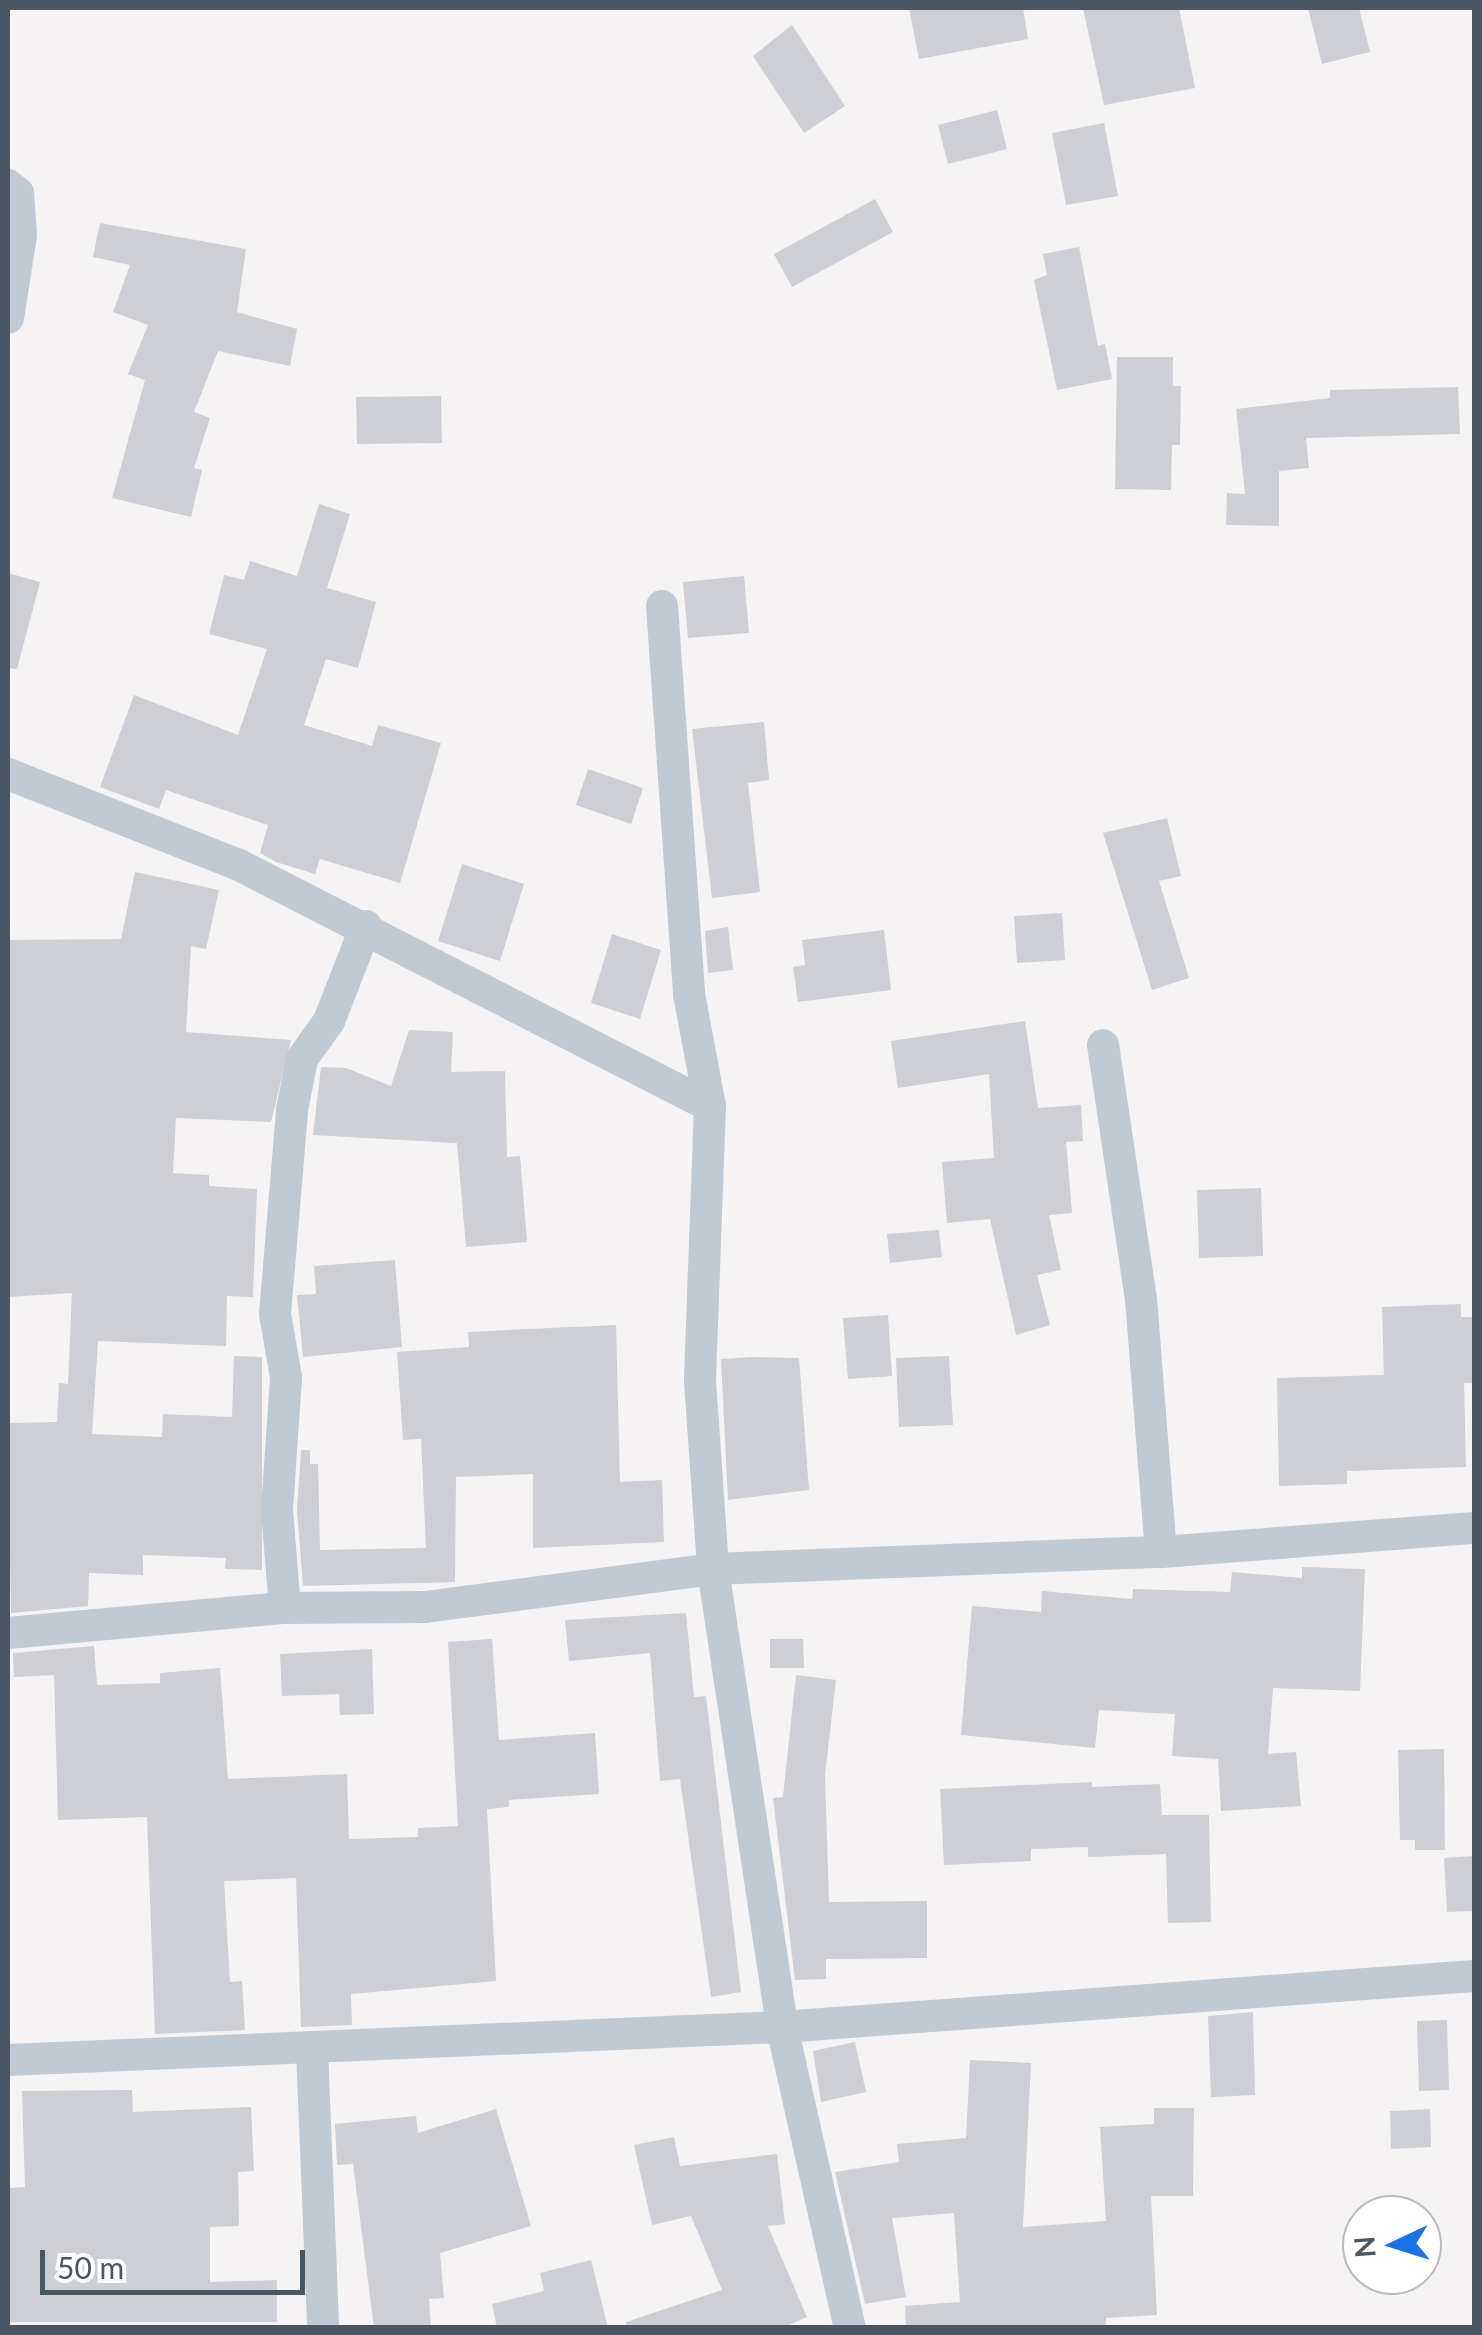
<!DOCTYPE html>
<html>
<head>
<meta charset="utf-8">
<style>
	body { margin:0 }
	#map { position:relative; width:1482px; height:2335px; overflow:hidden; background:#f5f3f3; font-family:Lato,sans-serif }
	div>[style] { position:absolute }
	.building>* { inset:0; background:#cdcfd5 }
	.street>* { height:32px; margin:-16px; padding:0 16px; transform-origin:16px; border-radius:16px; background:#c1cad2 }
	span { translate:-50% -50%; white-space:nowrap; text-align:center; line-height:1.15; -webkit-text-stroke:8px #fff; paint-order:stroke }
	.frame { position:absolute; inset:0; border:10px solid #4a5661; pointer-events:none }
	.north { position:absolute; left:1342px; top:2195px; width:100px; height:100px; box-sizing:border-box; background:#fff; border:2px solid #b7bbc0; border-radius:50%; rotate:266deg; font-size:28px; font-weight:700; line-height:40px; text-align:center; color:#4a5661 }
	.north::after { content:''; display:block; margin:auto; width:35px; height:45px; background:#1a73e8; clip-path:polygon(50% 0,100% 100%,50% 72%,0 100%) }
	.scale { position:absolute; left:40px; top:2250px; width:265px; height:45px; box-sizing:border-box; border:5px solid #4a5661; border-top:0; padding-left:12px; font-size:30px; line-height:35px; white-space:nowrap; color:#4a5661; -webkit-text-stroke:8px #fff; paint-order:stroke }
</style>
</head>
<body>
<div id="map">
	<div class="building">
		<div style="clip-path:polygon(909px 8px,1023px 8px,1028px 39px,919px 59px)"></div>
		<div style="clip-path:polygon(1083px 8px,1179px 8px,1195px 88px,1104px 105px)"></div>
		<div style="clip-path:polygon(1308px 8px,1359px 8px,1370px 52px,1322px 64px)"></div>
		<div style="clip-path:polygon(792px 25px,845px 106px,804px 133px,753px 56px)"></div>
		<div style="clip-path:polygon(997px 110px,1007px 149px,948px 164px,938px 125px)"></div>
		<div style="clip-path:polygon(1104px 123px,1118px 196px,1066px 205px,1052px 133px)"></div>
		<div style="clip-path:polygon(875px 199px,893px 232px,792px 287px,774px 254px)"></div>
		<div style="clip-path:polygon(100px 223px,246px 249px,237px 312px,297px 329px,290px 366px,218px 351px,194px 412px,210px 418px,194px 468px,202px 470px,191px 517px,112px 498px,145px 380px,128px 374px,148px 325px,113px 312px,130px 265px,93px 257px)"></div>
		<div style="clip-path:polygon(1079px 247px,1098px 346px,1105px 344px,1112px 379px,1057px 390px,1034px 280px,1047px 275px,1043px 254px)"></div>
		<div style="clip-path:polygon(1117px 357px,1173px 357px,1173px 386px,1181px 386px,1180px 445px,1172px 445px,1171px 490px,1115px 489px)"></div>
		<div style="clip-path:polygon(1458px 387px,1460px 434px,1306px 438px,1309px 468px,1279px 471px,1279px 526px,1226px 525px,1227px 493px,1245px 494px,1236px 409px,1330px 398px,1330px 390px)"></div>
		<div style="clip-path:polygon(441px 396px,442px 443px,357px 444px,356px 397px)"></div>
		<div style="clip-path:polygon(319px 504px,350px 514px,327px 588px,376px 602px,358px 668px,326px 659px,304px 725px,372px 746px,378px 725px,441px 743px,400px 883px,320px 859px,315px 874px,276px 862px,260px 853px,268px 825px,166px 790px,159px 809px,100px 787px,134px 695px,238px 735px,267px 649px,209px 634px,224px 575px,244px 580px,250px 561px,297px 576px)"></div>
		<div style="clip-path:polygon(8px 573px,40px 582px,17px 669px,8px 668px)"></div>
		<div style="clip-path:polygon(744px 576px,749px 633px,688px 638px,683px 582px)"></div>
		<div style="clip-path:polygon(764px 722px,769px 780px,748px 783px,760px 892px,712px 898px,692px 729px)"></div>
		<div style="clip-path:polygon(588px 769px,643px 788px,631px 824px,576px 805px)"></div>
		<div style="clip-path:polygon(1167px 818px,1181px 876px,1159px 881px,1189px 978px,1152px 990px,1103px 833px)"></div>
		<div style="clip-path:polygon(462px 864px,524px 884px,500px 961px,438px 941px)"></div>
		<div style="clip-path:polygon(135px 872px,219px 890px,206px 949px,191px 946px,186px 1032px,291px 1040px,271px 1122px,176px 1118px,173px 1173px,209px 1175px,209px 1186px,257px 1189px,253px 1297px,227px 1296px,226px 1346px,98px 1341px,92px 1434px,162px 1437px,163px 1414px,232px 1417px,234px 1356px,262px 1357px,262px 1570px,225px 1569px,226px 1558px,143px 1555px,143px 1575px,89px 1573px,88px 1606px,11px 1613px,8px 1423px,57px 1422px,59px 1383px,68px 1384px,72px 1293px,8px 1297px,8px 940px,121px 939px)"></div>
		<div style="clip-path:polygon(1062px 913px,1065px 960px,1017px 963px,1014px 916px)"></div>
		<div style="clip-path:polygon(728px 927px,733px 970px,708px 973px,705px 931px)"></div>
		<div style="clip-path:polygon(884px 930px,891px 990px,798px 1002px,793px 967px,805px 965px,802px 940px)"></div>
		<div style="clip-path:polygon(612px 934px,661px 950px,640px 1019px,591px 1003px)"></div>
		<div style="clip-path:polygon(1025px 1021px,1038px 1108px,1081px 1105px,1083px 1141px,1066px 1142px,1072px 1213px,1049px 1215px,1061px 1270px,1037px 1275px,1050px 1325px,1016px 1335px,990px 1219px,947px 1223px,942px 1162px,994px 1158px,989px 1074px,898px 1088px,891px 1041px)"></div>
		<div style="clip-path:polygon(409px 1030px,453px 1032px,451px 1072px,505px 1071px,507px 1157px,520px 1156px,527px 1242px,466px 1247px,457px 1143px,313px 1135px,321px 1067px,346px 1068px,391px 1086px)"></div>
		<div style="clip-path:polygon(1261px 1188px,1263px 1256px,1199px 1258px,1197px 1190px)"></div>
		<div style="clip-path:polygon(939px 1230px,942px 1257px,890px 1263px,887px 1234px)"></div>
		<div style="clip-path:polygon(395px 1260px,402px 1347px,303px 1357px,297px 1295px,316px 1294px,314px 1266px)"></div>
		<div style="clip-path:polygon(1461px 1304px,1461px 1317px,1474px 1317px,1474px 1383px,1464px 1383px,1466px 1467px,1347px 1471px,1347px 1484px,1279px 1486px,1277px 1378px,1384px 1375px,1382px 1307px)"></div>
		<div style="clip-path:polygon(888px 1315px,892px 1376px,848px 1379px,843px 1318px)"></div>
		<div style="clip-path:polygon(616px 1325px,620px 1482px,662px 1480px,664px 1542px,533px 1548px,533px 1474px,456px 1477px,455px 1582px,303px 1586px,297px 1510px,301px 1450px,310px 1450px,310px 1464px,318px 1464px,320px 1550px,426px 1548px,421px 1439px,403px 1440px,397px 1352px,469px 1347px,468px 1332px)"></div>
		<div style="clip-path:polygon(949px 1356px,953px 1425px,899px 1427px,896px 1358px)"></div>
		<div style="clip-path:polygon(752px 1357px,799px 1358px,809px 1490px,728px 1500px,721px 1359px)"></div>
		<div style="clip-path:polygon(1302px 1567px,1365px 1569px,1360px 1691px,1273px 1688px,1268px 1754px,1296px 1752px,1301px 1806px,1221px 1811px,1218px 1759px,1172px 1756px,1175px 1714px,1099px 1710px,1095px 1748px,961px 1735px,972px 1606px,1041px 1612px,1042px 1591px,1132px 1599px,1133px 1589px,1230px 1592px,1232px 1572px,1302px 1578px)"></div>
		<div style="clip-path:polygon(686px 1613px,694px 1697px,706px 1696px,741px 1992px,711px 1997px,680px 1779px,660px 1781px,650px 1653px,569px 1661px,565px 1620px)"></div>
		<div style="clip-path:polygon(492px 1639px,499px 1740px,595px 1733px,599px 1794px,509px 1800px,509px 1807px,487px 1809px,496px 1981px,351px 1994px,352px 2025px,301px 2027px,296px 1878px,224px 1881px,230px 1982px,242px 1981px,245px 2030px,155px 2034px,147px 1817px,58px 1820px,54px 1675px,14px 1677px,13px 1653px,94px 1646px,97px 1685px,160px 1683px,160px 1673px,220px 1668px,228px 1779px,347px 1774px,349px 1839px,418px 1837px,418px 1828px,458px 1826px,448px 1642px)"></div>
		<div style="clip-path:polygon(770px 1639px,803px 1639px,804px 1668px,770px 1668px)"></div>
		<div style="clip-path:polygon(372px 1649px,374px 1714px,340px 1715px,339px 1694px,282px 1696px,280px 1654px)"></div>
		<div style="clip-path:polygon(796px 1675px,836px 1680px,825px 1775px,829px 1902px,927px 1901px,927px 1958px,826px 1959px,826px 1979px,795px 1980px,773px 1798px,783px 1797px)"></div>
		<div style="clip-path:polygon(1444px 1749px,1445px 1850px,1415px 1850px,1415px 1840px,1400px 1840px,1398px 1750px)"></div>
		<div style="clip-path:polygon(1092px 1782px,1092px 1787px,1160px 1784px,1162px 1815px,1209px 1815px,1211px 1922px,1168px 1923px,1166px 1854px,1088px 1857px,1088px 1847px,1031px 1849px,1031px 1861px,944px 1865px,940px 1789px)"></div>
		<div style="clip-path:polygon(1474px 1856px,1474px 1911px,1447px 1912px,1444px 1858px)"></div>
		<div style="clip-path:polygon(1253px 2012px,1255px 2095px,1211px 2097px,1208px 2016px)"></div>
		<div style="clip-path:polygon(1447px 2020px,1449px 2090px,1419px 2091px,1417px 2021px)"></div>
		<div style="clip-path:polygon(855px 2042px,866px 2092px,821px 2102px,813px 2051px)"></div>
		<div style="clip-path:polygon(970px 2060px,1031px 2063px,1023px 2227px,1106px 2221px,1100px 2127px,1154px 2124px,1154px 2108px,1194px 2108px,1193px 2196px,1151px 2196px,1157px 2315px,1106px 2318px,1106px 2326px,1083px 2328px,906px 2328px,905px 2306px,960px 2302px,954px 2213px,892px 2218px,906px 2297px,865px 2304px,835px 2172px,899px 2162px,897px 2144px,966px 2138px)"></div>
		<div style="clip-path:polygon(132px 2090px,133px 2112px,251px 2107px,254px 2171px,238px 2172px,239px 2226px,210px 2227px,210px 2282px,277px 2280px,277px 2322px,8px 2322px,8px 2188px,25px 2187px,22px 2091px)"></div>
		<div style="clip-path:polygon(496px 2109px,531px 2226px,440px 2253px,444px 2298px,429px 2299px,431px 2328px,374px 2328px,353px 2164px,337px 2165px,335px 2124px,416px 2116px,418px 2133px)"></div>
		<div style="clip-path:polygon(1430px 2109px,1431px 2147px,1391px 2149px,1390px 2111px)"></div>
		<div style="clip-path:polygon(674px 2137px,680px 2166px,777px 2154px,785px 2224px,768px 2226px,807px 2317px,782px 2328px,627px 2328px,626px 2322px,722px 2290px,691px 2216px,652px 2225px,634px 2145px)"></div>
		<div style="clip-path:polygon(591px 2260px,608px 2328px,497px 2328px,492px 2304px,544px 2291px,540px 2273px)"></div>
	</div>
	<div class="street">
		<div style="left:8px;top:185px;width:13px;rotate:39deg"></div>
		<div style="left:18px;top:193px;width:42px;rotate:85.9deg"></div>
		<div style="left:21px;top:235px;width:84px;rotate:98.9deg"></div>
		<div style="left:662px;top:606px;width:389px;rotate:86deg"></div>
		<div style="left:689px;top:994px;width:114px;rotate:79.4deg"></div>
		<div style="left:8px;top:774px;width:248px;rotate:21.5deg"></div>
		<div style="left:239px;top:865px;width:529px;rotate:27.1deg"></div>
		<div style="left:710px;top:1106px;width:275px;rotate:92.1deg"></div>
		<div style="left:700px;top:1381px;width:188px;rotate:86deg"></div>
		<div style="left:713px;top:1569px;width:463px;rotate:81.4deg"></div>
		<div style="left:782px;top:2027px;width:309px;rotate:77.3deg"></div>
		<div style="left:1103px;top:1045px;width:257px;rotate:81.5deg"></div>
		<div style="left:1141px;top:1299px;width:254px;rotate:85.5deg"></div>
		<div style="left:285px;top:1608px;width:98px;rotate:-94.7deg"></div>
		<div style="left:277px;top:1510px;width:133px;rotate:-86.1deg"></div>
		<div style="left:286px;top:1377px;width:64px;rotate:-99.9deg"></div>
		<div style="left:275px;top:1314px;width:205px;rotate:-85.2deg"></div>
		<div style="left:292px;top:1110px;width:52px;rotate:-78.9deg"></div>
		<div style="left:302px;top:1059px;width:47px;rotate:-54.6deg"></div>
		<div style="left:329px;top:1021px;width:102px;rotate:-68.7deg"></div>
		<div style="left:8px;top:1633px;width:278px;rotate:-5.2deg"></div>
		<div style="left:285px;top:1608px;width:140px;rotate:-0.4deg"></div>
		<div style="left:425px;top:1607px;width:290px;rotate:-7.5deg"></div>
		<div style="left:713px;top:1569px;width:448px;rotate:-2.2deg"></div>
		<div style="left:1161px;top:1552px;width:314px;rotate:-4.4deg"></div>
		<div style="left:312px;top:2049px;width:279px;rotate:87.7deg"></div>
		<div style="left:8px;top:2060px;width:775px;rotate:-2.44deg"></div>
		<div style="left:782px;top:2027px;width:694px;rotate:-4.22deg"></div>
	</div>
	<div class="frame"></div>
	<div class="north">N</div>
	<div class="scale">50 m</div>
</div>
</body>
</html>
